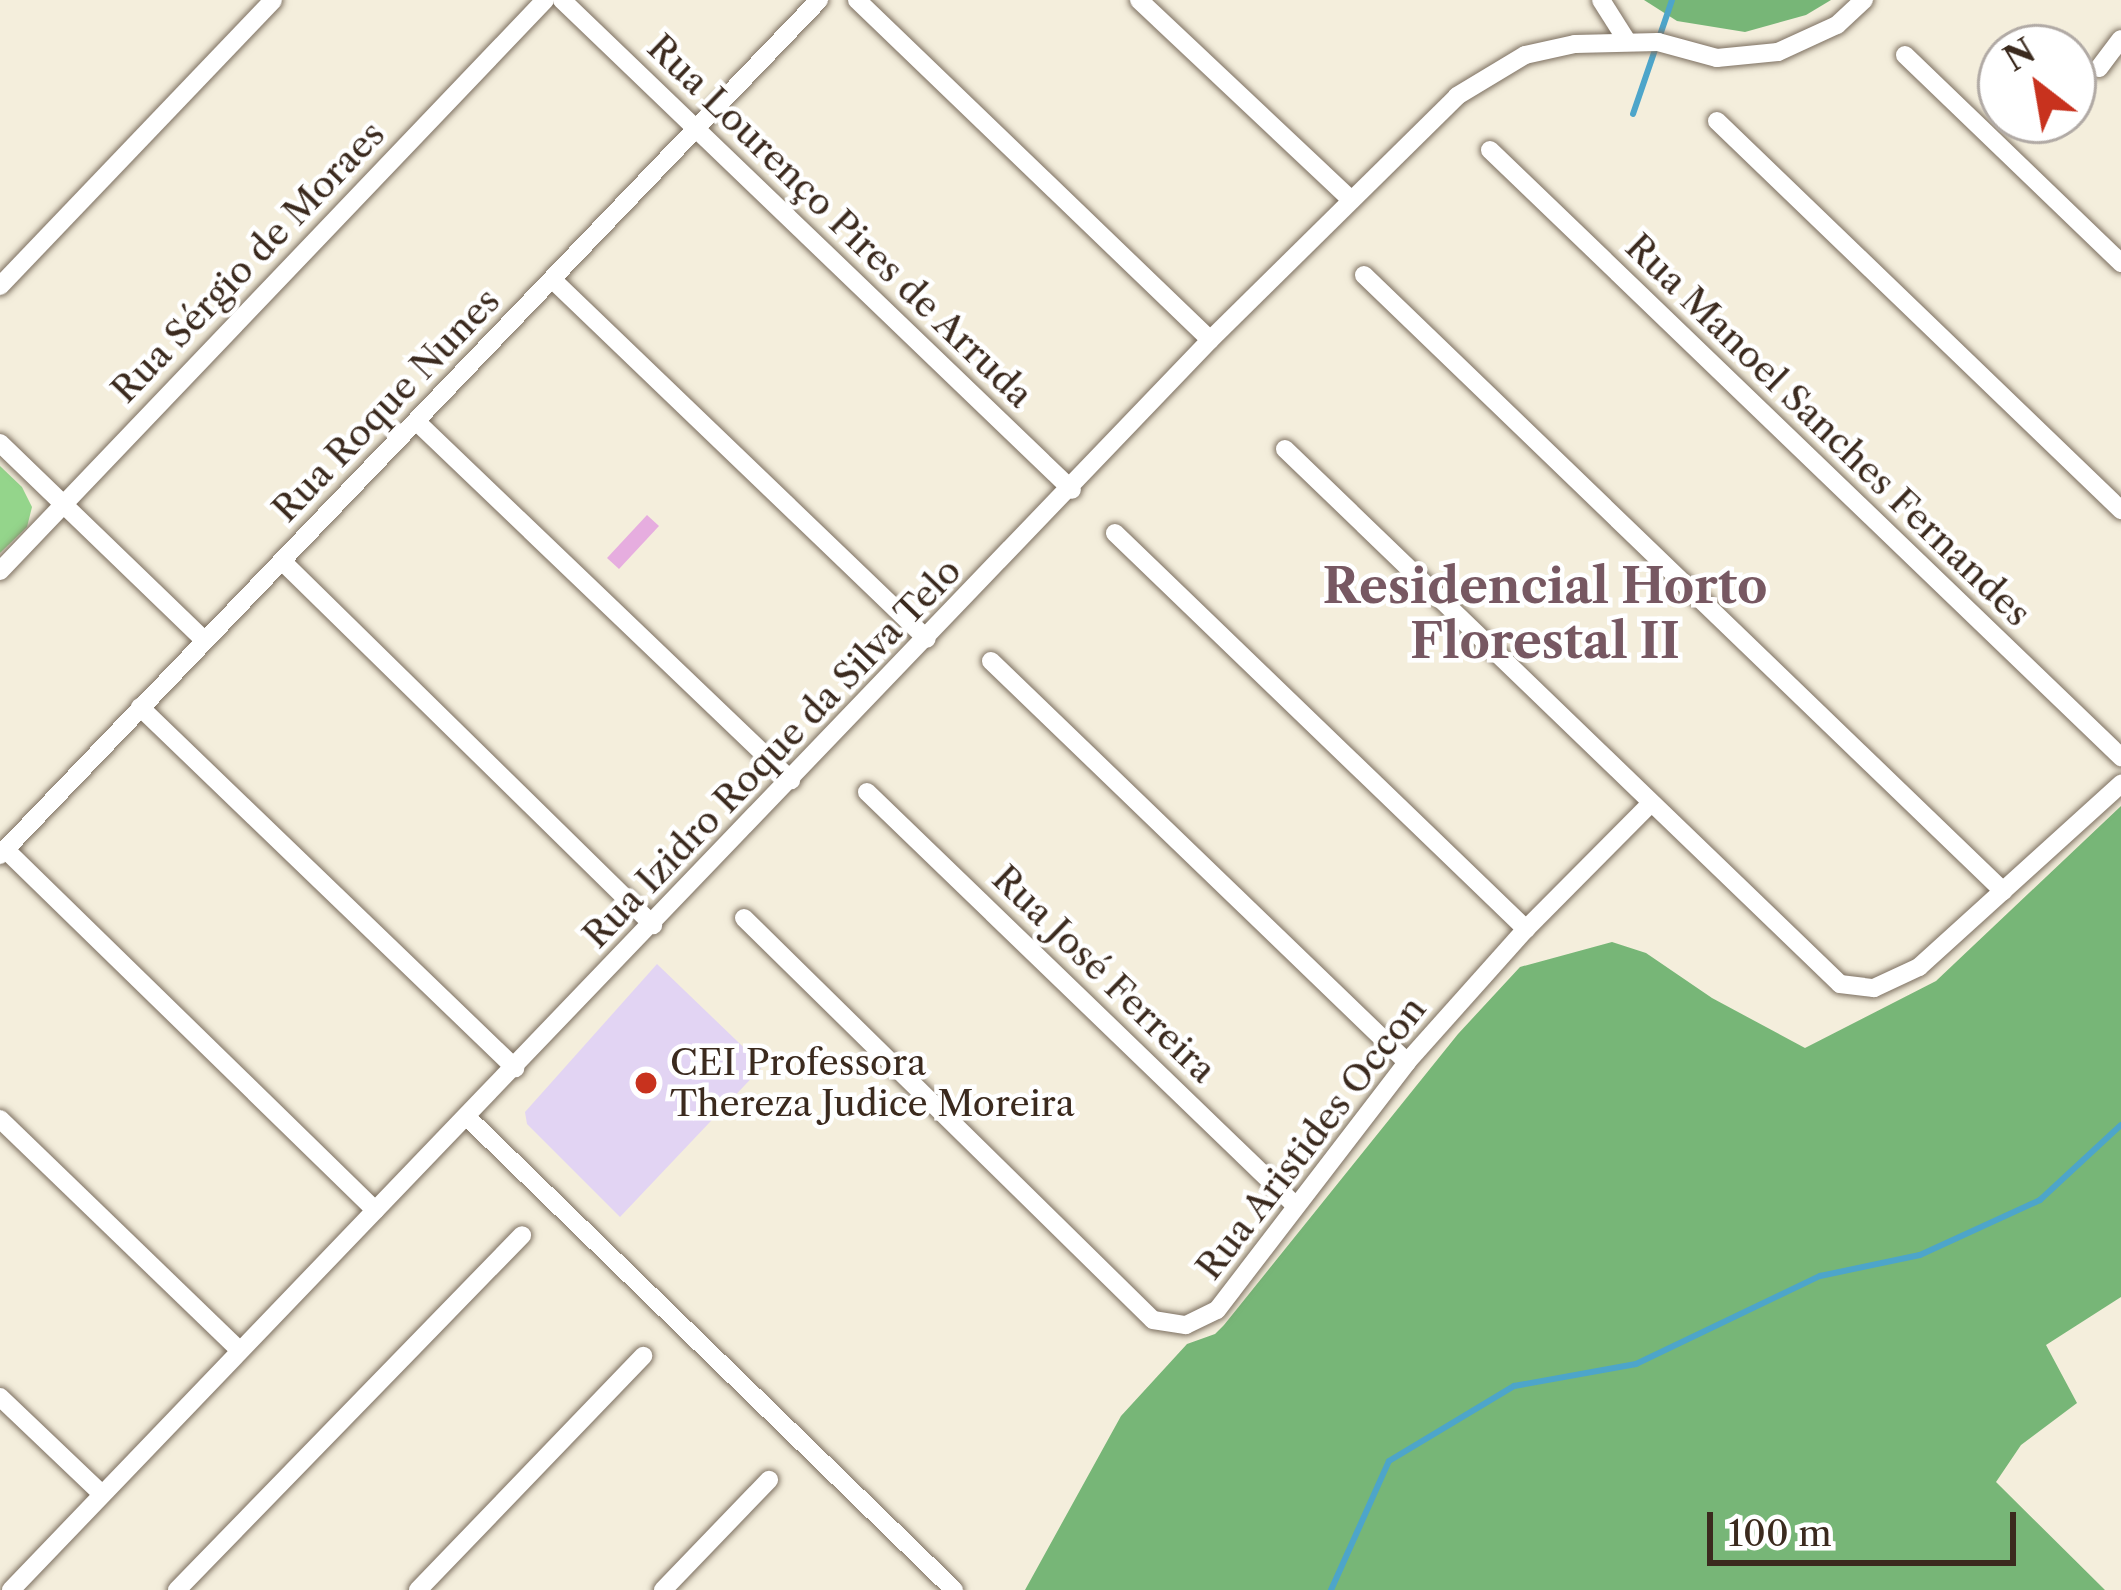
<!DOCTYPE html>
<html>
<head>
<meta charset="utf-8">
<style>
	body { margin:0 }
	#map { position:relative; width:2121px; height:1590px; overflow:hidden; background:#f4eedc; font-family:"Libre Caslon Text",serif }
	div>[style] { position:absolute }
	.built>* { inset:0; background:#e2d4f3 }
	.green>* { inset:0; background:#94d58b }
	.forest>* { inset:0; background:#77b677 }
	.stream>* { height:6px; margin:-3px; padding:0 3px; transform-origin:3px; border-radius:3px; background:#4da5ca }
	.building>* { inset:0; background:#e6addf }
	.roads { filter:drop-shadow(0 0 3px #7c6f60) drop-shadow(0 0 3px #7c6f60) }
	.street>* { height:18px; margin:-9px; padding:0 9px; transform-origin:9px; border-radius:9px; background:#fff }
	.dots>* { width:33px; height:33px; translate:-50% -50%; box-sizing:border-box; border:6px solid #fff; border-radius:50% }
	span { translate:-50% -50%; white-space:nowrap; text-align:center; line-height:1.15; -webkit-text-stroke:9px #fff; paint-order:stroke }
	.street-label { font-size:36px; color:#3b2a1e }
	.poi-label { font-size:36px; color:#3b2a1e }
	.left { translate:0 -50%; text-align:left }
	.district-label { font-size:48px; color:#775862; font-weight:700 }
	.north { position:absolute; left:1977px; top:24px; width:120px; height:120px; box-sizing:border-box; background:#fff; border:3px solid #b1aaa5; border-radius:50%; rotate:329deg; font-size:33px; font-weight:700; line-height:48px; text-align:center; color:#3b2a1e }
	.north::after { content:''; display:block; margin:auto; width:42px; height:54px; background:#c8321e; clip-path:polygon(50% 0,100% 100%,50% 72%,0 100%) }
	.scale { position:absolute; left:1707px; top:1512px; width:309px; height:54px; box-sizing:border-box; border:6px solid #3b2a1e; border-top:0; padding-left:15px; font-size:36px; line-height:42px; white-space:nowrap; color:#3b2a1e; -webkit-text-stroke:9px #fff; paint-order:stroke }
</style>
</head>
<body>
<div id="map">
	<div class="built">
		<div style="clip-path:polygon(657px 964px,763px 1066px,620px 1217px,527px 1124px,525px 1112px)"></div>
	</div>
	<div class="green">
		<div style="clip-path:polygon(0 466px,22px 487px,32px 507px,27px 527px,0 553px)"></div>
	</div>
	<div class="forest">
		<div style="clip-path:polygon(1644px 0,1831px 0,1806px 15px,1745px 32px,1677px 21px)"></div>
		<div style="clip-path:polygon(2121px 806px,2121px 1297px,2046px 1345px,2077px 1403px,2021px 1445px,1996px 1482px,2105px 1590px,1025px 1590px,1121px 1416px,1187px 1344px,1215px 1334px,1224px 1325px,1458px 1034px,1520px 967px,1612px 942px,1646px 953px,1712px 998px,1805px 1048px,1936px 981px)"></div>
	</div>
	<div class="stream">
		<div style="left:1633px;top:114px;width:120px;rotate:-71.1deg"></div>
		<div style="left:1331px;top:1590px;width:141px;rotate:-65.8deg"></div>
		<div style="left:1389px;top:1461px;width:146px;rotate:-31deg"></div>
		<div style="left:1514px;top:1386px;width:124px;rotate:-10.2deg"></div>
		<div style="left:1636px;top:1364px;width:204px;rotate:-25.6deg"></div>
		<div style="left:1820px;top:1276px;width:102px;rotate:-11.9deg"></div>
		<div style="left:1920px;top:1255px;width:132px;rotate:-24.6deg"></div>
		<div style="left:2040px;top:1200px;width:110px;rotate:-42.8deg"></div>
	</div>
	<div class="building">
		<div style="clip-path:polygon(647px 515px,659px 526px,619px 569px,607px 558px)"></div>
	</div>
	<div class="roads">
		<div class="street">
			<div style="left:562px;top:0;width:707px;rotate:43.85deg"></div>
			<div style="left:857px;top:0;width:490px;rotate:43.9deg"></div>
			<div style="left:1139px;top:0;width:289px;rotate:43.3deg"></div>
			<div style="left:1601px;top:0;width:49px;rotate:57.6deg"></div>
			<div style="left:1905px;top:55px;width:300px;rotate:43.9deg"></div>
			<div style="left:2099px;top:68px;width:36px;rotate:-53deg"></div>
			<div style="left:1717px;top:121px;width:561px;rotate:43.92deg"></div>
			<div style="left:1490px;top:150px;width:876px;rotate:43.89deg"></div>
			<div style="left:1364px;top:275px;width:888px;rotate:43.95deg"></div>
			<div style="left:553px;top:280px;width:518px;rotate:43.83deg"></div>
			<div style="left:0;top:286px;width:395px;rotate:-46.3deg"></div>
			<div style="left:417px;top:422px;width:518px;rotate:43.75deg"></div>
			<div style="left:0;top:443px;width:284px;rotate:44deg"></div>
			<div style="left:1285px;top:449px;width:771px;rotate:43.95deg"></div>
			<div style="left:1840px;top:984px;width:34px;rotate:7deg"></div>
			<div style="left:1874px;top:988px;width:50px;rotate:-25deg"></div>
			<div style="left:1919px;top:967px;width:273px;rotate:-42.2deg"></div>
			<div style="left:1115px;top:533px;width:571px;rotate:43.94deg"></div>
			<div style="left:282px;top:561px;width:520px;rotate:44.45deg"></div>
			<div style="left:0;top:571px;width:789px;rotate:-46.33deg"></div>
			<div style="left:991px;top:661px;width:578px;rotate:43.95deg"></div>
			<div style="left:140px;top:707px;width:521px;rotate:43.91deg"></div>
			<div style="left:867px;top:792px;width:595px;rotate:43.98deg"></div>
			<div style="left:6px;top:850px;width:516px;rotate:44.29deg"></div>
			<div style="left:0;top:855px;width:1184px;rotate:-46.23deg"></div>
			<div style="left:744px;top:918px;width:573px;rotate:44.51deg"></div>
			<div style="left:1153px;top:1320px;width:33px;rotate:9deg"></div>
			<div style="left:1186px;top:1325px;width:34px;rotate:-26deg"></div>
			<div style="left:1217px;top:1310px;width:312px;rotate:-52.5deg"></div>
			<div style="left:1407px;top:1062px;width:178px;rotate:-48.2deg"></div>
			<div style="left:1526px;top:929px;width:177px;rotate:-45.2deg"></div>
			<div style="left:467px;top:1117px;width:679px;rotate:44.16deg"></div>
			<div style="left:0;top:1119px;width:332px;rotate:44deg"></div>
			<div style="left:0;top:1397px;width:141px;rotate:43.6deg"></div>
			<div style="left:11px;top:1590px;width:1732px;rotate:-46.19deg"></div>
			<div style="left:1210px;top:340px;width:347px;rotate:-44.6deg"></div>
			<div style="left:1457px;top:96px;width:79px;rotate:-31.1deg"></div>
			<div style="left:1525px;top:55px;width:51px;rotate:-12.4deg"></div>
			<div style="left:1575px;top:44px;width:83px;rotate:-1.4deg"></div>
			<div style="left:1658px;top:42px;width:61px;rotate:15.2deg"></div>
			<div style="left:1717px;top:58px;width:61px;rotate:-5.6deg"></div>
			<div style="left:1778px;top:52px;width:65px;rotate:-24.6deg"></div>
			<div style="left:1837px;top:25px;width:37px;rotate:-43deg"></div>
			<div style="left:177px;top:1590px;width:495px;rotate:-45.8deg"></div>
			<div style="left:418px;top:1590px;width:325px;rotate:-46.1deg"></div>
			<div style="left:663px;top:1590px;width:153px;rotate:-46.1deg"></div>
		</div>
	</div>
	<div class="dots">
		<div style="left:646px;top:1083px;background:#c8321e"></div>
	</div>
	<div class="street-label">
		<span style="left:840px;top:221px;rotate:44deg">Rua Lourenço Pires de Arruda</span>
		<span style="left:248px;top:262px;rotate:-46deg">Rua Sérgio de Moraes</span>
		<span style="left:386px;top:405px;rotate:-46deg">Rua Roque Nunes</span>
		<span style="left:1828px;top:430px;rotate:44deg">Rua Manoel Sanches Fernandes</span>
		<span style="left:772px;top:753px;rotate:-46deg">Rua Izidro Roque da Silva Telo</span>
		<span style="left:1104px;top:974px;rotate:44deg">Rua José Ferreira</span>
		<span style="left:1311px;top:1138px;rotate:-52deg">Rua Aristides Occon</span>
	</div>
	<div class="poi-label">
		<span class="left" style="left:670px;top:1083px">CEI Professora<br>Thereza Judice Moreira</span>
	</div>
	<div class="district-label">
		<span style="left:1545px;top:613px">Residencial Horto<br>Florestal II</span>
	</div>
	<div class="north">N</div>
	<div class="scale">100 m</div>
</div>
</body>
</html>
